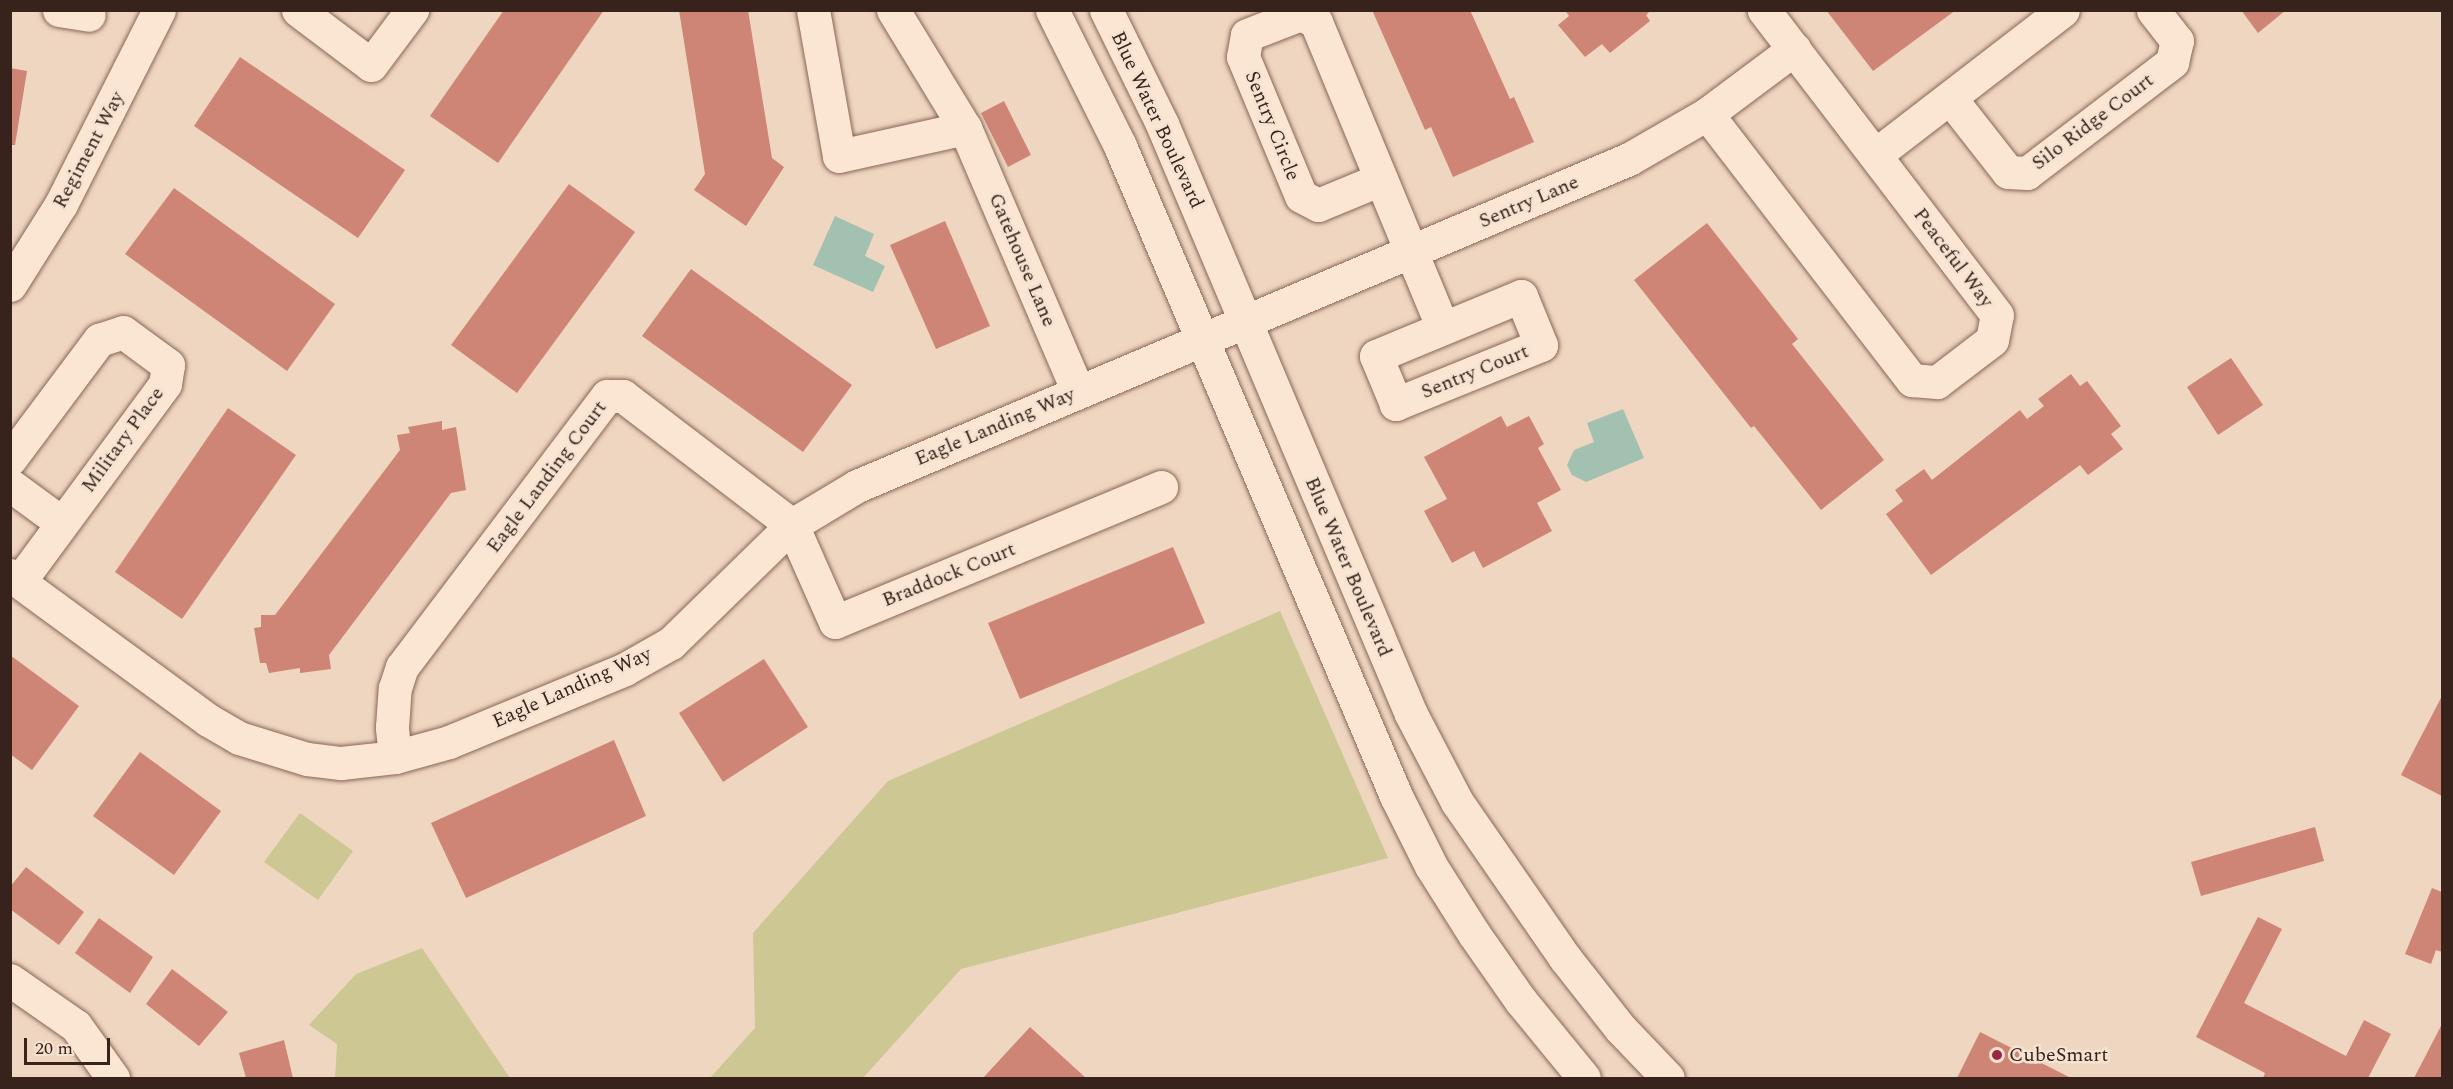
<!DOCTYPE html>
<html>
<head>
<meta charset="utf-8">
<style>
	body { margin:0 }
	#map { position:relative; width:2453px; height:1089px; overflow:hidden; background:#efd6c0; font-family:Spectral,serif }
	div>[style] { position:absolute }
	.green>* { inset:0; background:#cdc794 }
	.water>* { inset:0; background:#a3c1b1 }
	.building>* { inset:0; background:#cf8575 }
	.roads { filter:drop-shadow(0 0 2px #896657) drop-shadow(0 0 2px #896657) }
	.minor>* { height:33px; margin:-16.5px; padding:0 16.5px; transform-origin:16.5px; border-radius:16.5px; background:#fae6d3 }
	.dots>* { width:16px; height:16px; translate:-50% -50%; box-sizing:border-box; border:3px solid #f6e2d0; border-radius:50% }
	span { translate:-50% -50%; white-space:nowrap; text-align:center; line-height:1.15; -webkit-text-stroke:5px #f6e2d0; paint-order:stroke }
	.street-label { font-size:20px; color:#38231c }
	.poi-label { font-size:20px; color:#38231c }
	.left { translate:0 -50%; text-align:left }
	.frame { position:absolute; inset:0; border:12px solid #38231c; pointer-events:none }
	.scale { position:absolute; left:24px; top:1038px; width:86px; height:27px; box-sizing:border-box; border:3px solid #38231c; border-top:0; padding-left:8px; font-size:18px; line-height:21px; white-space:nowrap; color:#38231c; -webkit-text-stroke:4px #f6e2d0; paint-order:stroke }
</style>
</head>
<body>
<div id="map">
	<div class="green">
		<div style="clip-path:polygon(1280px 611px,1388px 858px,961px 969px,863px 1078px,710px 1078px,755px 1028px,753px 933px,888px 781px)"></div>
		<div style="clip-path:polygon(300px 813px,353px 851px,318px 900px,264px 862px)"></div>
		<div style="clip-path:polygon(422px 948px,510px 1078px,335px 1078px,337px 1044px,309px 1025px,356px 974px)"></div>
	</div>
	<div class="water">
		<div style="clip-path:polygon(835px 216px,874px 234px,865px 256px,885px 266px,873px 292px,813px 265px)"></div>
		<div style="clip-path:polygon(1623px 409px,1644px 458px,1586px 482px,1572px 475px,1567px 465px,1574px 450px,1594px 442px,1587px 423px)"></div>
	</div>
	<div class="building">
		<div style="clip-path:polygon(504px 10px,604px 10px,498px 163px,430px 116px)"></div>
		<div style="clip-path:polygon(679px 10px,748px 10px,772px 158px,784px 167px,746px 226px,694px 190px,705px 174px)"></div>
		<div style="clip-path:polygon(1372px 10px,1470px 10px,1510px 99px,1514px 97px,1534px 142px,1453px 177px,1431px 127px,1425px 130px)"></div>
		<div style="clip-path:polygon(1565px 10px,1651px 10px,1646px 15px,1650px 21px,1610px 53px,1602px 44px,1585px 57px,1558px 25px,1569px 16px)"></div>
		<div style="clip-path:polygon(1826px 10px,1956px 10px,1873px 71px)"></div>
		<div style="clip-path:polygon(2241px 10px,2286px 10px,2258px 33px)"></div>
		<div style="clip-path:polygon(240px 57px,405px 170px,358px 238px,194px 126px)"></div>
		<div style="clip-path:polygon(10px 68px,27px 71px,15px 145px,10px 145px)"></div>
		<div style="clip-path:polygon(1004px 101px,1031px 155px,1008px 167px,981px 113px)"></div>
		<div style="clip-path:polygon(569px 184px,635px 232px,517px 393px,451px 345px)"></div>
		<div style="clip-path:polygon(174px 188px,335px 304px,287px 371px,125px 254px)"></div>
		<div style="clip-path:polygon(945px 221px,990px 326px,936px 349px,890px 245px)"></div>
		<div style="clip-path:polygon(1707px 223px,1798px 339px,1792px 344px,1884px 460px,1821px 510px,1754px 426px,1751px 428px,1634px 280px)"></div>
		<div style="clip-path:polygon(691px 269px,852px 385px,803px 452px,642px 336px)"></div>
		<div style="clip-path:polygon(2231px 358px,2263px 405px,2218px 435px,2187px 387px)"></div>
		<div style="clip-path:polygon(2071px 374px,2080px 386px,2087px 381px,2121px 426px,2111px 434px,2123px 449px,2088px 475px,2080px 465px,1931px 575px,1886px 514px,1903px 501px,1895px 490px,1924px 469px,1932px 480px,2020px 410px,2027px 419px,2044px 406px,2038px 399px)"></div>
		<div style="clip-path:polygon(228px 408px,296px 455px,182px 619px,115px 572px)"></div>
		<div style="clip-path:polygon(1501px 416px,1507px 427px,1529px 416px,1544px 444px,1538px 448px,1561px 490px,1537px 503px,1552px 531px,1483px 568px,1474px 551px,1452px 563px,1424px 511px,1447px 499px,1424px 457px)"></div>
		<div style="clip-path:polygon(442px 421px,442px 430px,456px 427px,466px 490px,451px 493px,329px 655px,331px 669px,300px 673px,300px 668px,269px 673px,266px 663px,260px 663px,254px 628px,261px 627px,261px 615px,275px 615px,400px 450px,397px 435px,410px 433px,408px 427px)"></div>
		<div style="clip-path:polygon(1173px 547px,1205px 623px,1020px 699px,988px 623px)"></div>
		<div style="clip-path:polygon(10px 655px,79px 706px,32px 770px,10px 754px)"></div>
		<div style="clip-path:polygon(764px 659px,808px 727px,723px 782px,679px 713px)"></div>
		<div style="clip-path:polygon(2442px 696px,2442px 796px,2401px 775px)"></div>
		<div style="clip-path:polygon(614px 740px,646px 816px,466px 898px,431px 823px)"></div>
		<div style="clip-path:polygon(140px 752px,221px 811px,174px 875px,93px 816px)"></div>
		<div style="clip-path:polygon(2315px 827px,2324px 861px,2201px 896px,2191px 862px)"></div>
		<div style="clip-path:polygon(26px 867px,84px 912px,59px 945px,10px 909px,10px 887px)"></div>
		<div style="clip-path:polygon(2432px 888px,2442px 892px,2442px 952px,2436px 950px,2431px 964px,2405px 954px)"></div>
		<div style="clip-path:polygon(2258px 917px,2282px 929px,2244px 1003px,2346px 1056px,2364px 1020px,2391px 1034px,2368px 1078px,2263px 1078px,2265px 1073px,2196px 1037px)"></div>
		<div style="clip-path:polygon(99px 918px,153px 957px,130px 993px,75px 953px)"></div>
		<div style="clip-path:polygon(172px 969px,228px 1012px,199px 1046px,146px 1004px)"></div>
		<div style="clip-path:polygon(2442px 1024px,2442px 1078px,2414px 1078px)"></div>
		<div style="clip-path:polygon(1030px 1027px,1086px 1078px,983px 1078px)"></div>
		<div style="clip-path:polygon(1980px 1032px,2071px 1078px,1957px 1078px)"></div>
		<div style="clip-path:polygon(284px 1040px,293px 1078px,246px 1078px,239px 1053px)"></div>
	</div>
	<div class="roads">
		<div class="minor">
			<div style="left:59px;top:10px;width:30px;rotate:9deg"></div>
			<div style="left:298px;top:10px;width:91px;rotate:37deg"></div>
			<div style="left:371px;top:65px;width:69px;rotate:-53.3deg"></div>
			<div style="left:813px;top:10px;width:148px;rotate:79.9deg"></div>
			<div style="left:839px;top:156px;width:129px;rotate:-12.5deg"></div>
			<div style="left:893px;top:10px;width:138px;rotate:58.6deg"></div>
			<div style="left:965px;top:128px;width:287px;rotate:66.8deg"></div>
			<div style="left:1052px;top:10px;width:152px;rotate:63.4deg"></div>
			<div style="left:1120px;top:146px;width:706px;rotate:66.99deg"></div>
			<div style="left:1396px;top:796px;width:78px;rotate:63.4deg"></div>
			<div style="left:1431px;top:866px;width:80px;rotate:57.7deg"></div>
			<div style="left:1474px;top:934px;width:82px;rotate:55deg"></div>
			<div style="left:1521px;top:1001px;width:99px;rotate:50.7deg"></div>
			<div style="left:1106px;top:10px;width:127px;rotate:63.8deg"></div>
			<div style="left:1162px;top:124px;width:640px;rotate:67.12deg"></div>
			<div style="left:1411px;top:714px;width:99px;rotate:62.4deg"></div>
			<div style="left:1457px;top:802px;width:190px;rotate:55.3deg"></div>
			<div style="left:1565px;top:958px;width:89px;rotate:51.8deg"></div>
			<div style="left:1620px;top:1028px;width:69px;rotate:46.2deg"></div>
			<div style="left:1950px;top:98px;width:94px;rotate:51.9deg"></div>
			<div style="left:2008px;top:172px;width:19px;rotate:3deg"></div>
			<div style="left:2027px;top:173px;width:183px;rotate:-37.4deg"></div>
			<div style="left:2172px;top:62px;width:22px;rotate:-77deg"></div>
			<div style="left:2177px;top:41px;width:39px;rotate:-128deg"></div>
			<div style="left:1707px;top:114px;width:336px;rotate:52.4deg"></div>
			<div style="left:1912px;top:380px;width:25px;rotate:5deg"></div>
			<div style="left:1937px;top:382px;width:69px;rotate:-37.4deg"></div>
			<div style="left:1992px;top:340px;width:25px;rotate:-79deg"></div>
			<div style="left:1997px;top:315px;width:384px;rotate:-127.4deg"></div>
			<div style="left:1875px;top:155px;width:237px;rotate:-37.6deg"></div>
			<div style="left:1381px;top:179px;width:68px;rotate:157.6deg"></div>
			<div style="left:1318px;top:205px;width:19px;rotate:-152deg"></div>
			<div style="left:1301px;top:196px;width:151px;rotate:-112.6deg"></div>
			<div style="left:1243px;top:57px;width:22px;rotate:-80deg"></div>
			<div style="left:1247px;top:35px;width:58px;rotate:-21.3deg"></div>
			<div style="left:1301px;top:14px;width:17px;rotate:28deg"></div>
			<div style="left:1316px;top:22px;width:331px;rotate:67.5deg"></div>
			<div style="left:10px;top:285px;width:96px;rotate:-57.8deg"></div>
			<div style="left:61px;top:204px;width:217px;rotate:-63.2deg"></div>
			<div style="left:1521px;top:296px;width:53px;rotate:67.8deg"></div>
			<div style="left:1541px;top:345px;width:157px;rotate:157.9deg"></div>
			<div style="left:1396px;top:404px;width:52px;rotate:-112.6deg"></div>
			<div style="left:1376px;top:356px;width:157px;rotate:-22.5deg"></div>
			<div style="left:10px;top:459px;width:149px;rotate:-53.2deg"></div>
			<div style="left:99px;top:340px;width:25px;rotate:-18deg"></div>
			<div style="left:123px;top:332px;width:56px;rotate:36.3deg"></div>
			<div style="left:168px;top:365px;width:19px;rotate:99deg"></div>
			<div style="left:165px;top:384px;width:245px;rotate:126.4deg"></div>
			<div style="left:10px;top:485px;width:64px;rotate:36.2deg"></div>
			<div style="left:10px;top:575px;width:245px;rotate:36.2deg"></div>
			<div style="left:208px;top:720px;width:36px;rotate:30deg"></div>
			<div style="left:239px;top:738px;width:71px;rotate:17.2deg"></div>
			<div style="left:307px;top:759px;width:34px;rotate:7deg"></div>
			<div style="left:341px;top:763px;width:54px;rotate:-6.3deg"></div>
			<div style="left:395px;top:757px;width:56px;rotate:-15.5deg"></div>
			<div style="left:449px;top:742px;width:191px;rotate:-22.5deg"></div>
			<div style="left:625px;top:669px;width:53px;rotate:-29.5deg"></div>
			<div style="left:671px;top:643px;width:169px;rotate:-44.3deg"></div>
			<div style="left:792px;top:525px;width:76px;rotate:-31deg"></div>
			<div style="left:857px;top:486px;width:838px;rotate:-22.96deg"></div>
			<div style="left:1629px;top:159px;width:90px;rotate:-30deg"></div>
			<div style="left:1707px;top:114px;width:109px;rotate:-36.8deg"></div>
			<div style="left:395px;top:757px;width:30px;rotate:-96deg"></div>
			<div style="left:392px;top:727px;width:39px;rotate:-86deg"></div>
			<div style="left:395px;top:688px;width:22px;rotate:-72deg"></div>
			<div style="left:402px;top:667px;width:340px;rotate:-52.9deg"></div>
			<div style="left:607px;top:396px;width:16px"></div>
			<div style="left:623px;top:396px;width:213px;rotate:37.4deg"></div>
			<div style="left:792px;top:525px;width:106px;rotate:66.1deg"></div>
			<div style="left:835px;top:622px;width:353px;rotate:-22.5deg"></div>
			<div style="left:10px;top:980px;width:80px;rotate:34.9deg"></div>
			<div style="left:76px;top:1026px;width:64px;rotate:54.6deg"></div>
		</div>
	</div>
	<div class="dots">
		<div style="left:1997px;top:1055px;background:#9a2641"></div>
	</div>
	<div class="street-label">
		<span style="left:1157px;top:120px;rotate:65deg">Blue Water Boulevard</span>
		<span style="left:2093px;top:122px;rotate:-37deg">Silo Ridge Court</span>
		<span style="left:1272px;top:126px;rotate:68deg">Sentry Circle</span>
		<span style="left:89px;top:150px;rotate:-62deg">Regiment Way</span>
		<span style="left:1529px;top:202px;rotate:-23deg">Sentry Lane</span>
		<span style="left:1953px;top:258px;rotate:53deg">Peaceful Way</span>
		<span style="left:1022px;top:260px;rotate:67deg">Gatehouse Lane</span>
		<span style="left:1475px;top:372px;rotate:-22deg">Sentry Court</span>
		<span style="left:995px;top:427px;rotate:-23deg">Eagle Landing Way</span>
		<span style="left:123px;top:440px;rotate:-54deg">Military Place</span>
		<span style="left:547px;top:477px;rotate:-53deg">Eagle Landing Court</span>
		<span style="left:1348px;top:567px;rotate:67deg">Blue Water Boulevard</span>
		<span style="left:949px;top:575px;rotate:-22deg">Braddock Court</span>
		<span style="left:572px;top:688px;rotate:-24deg">Eagle Landing Way</span>
	</div>
	<div class="poi-label">
		<span class="left" style="left:2009px;top:1055px">CubeSmart</span>
	</div>
	<div class="frame"></div>
	<div class="scale">20 m</div>
</div>
</body>
</html>
